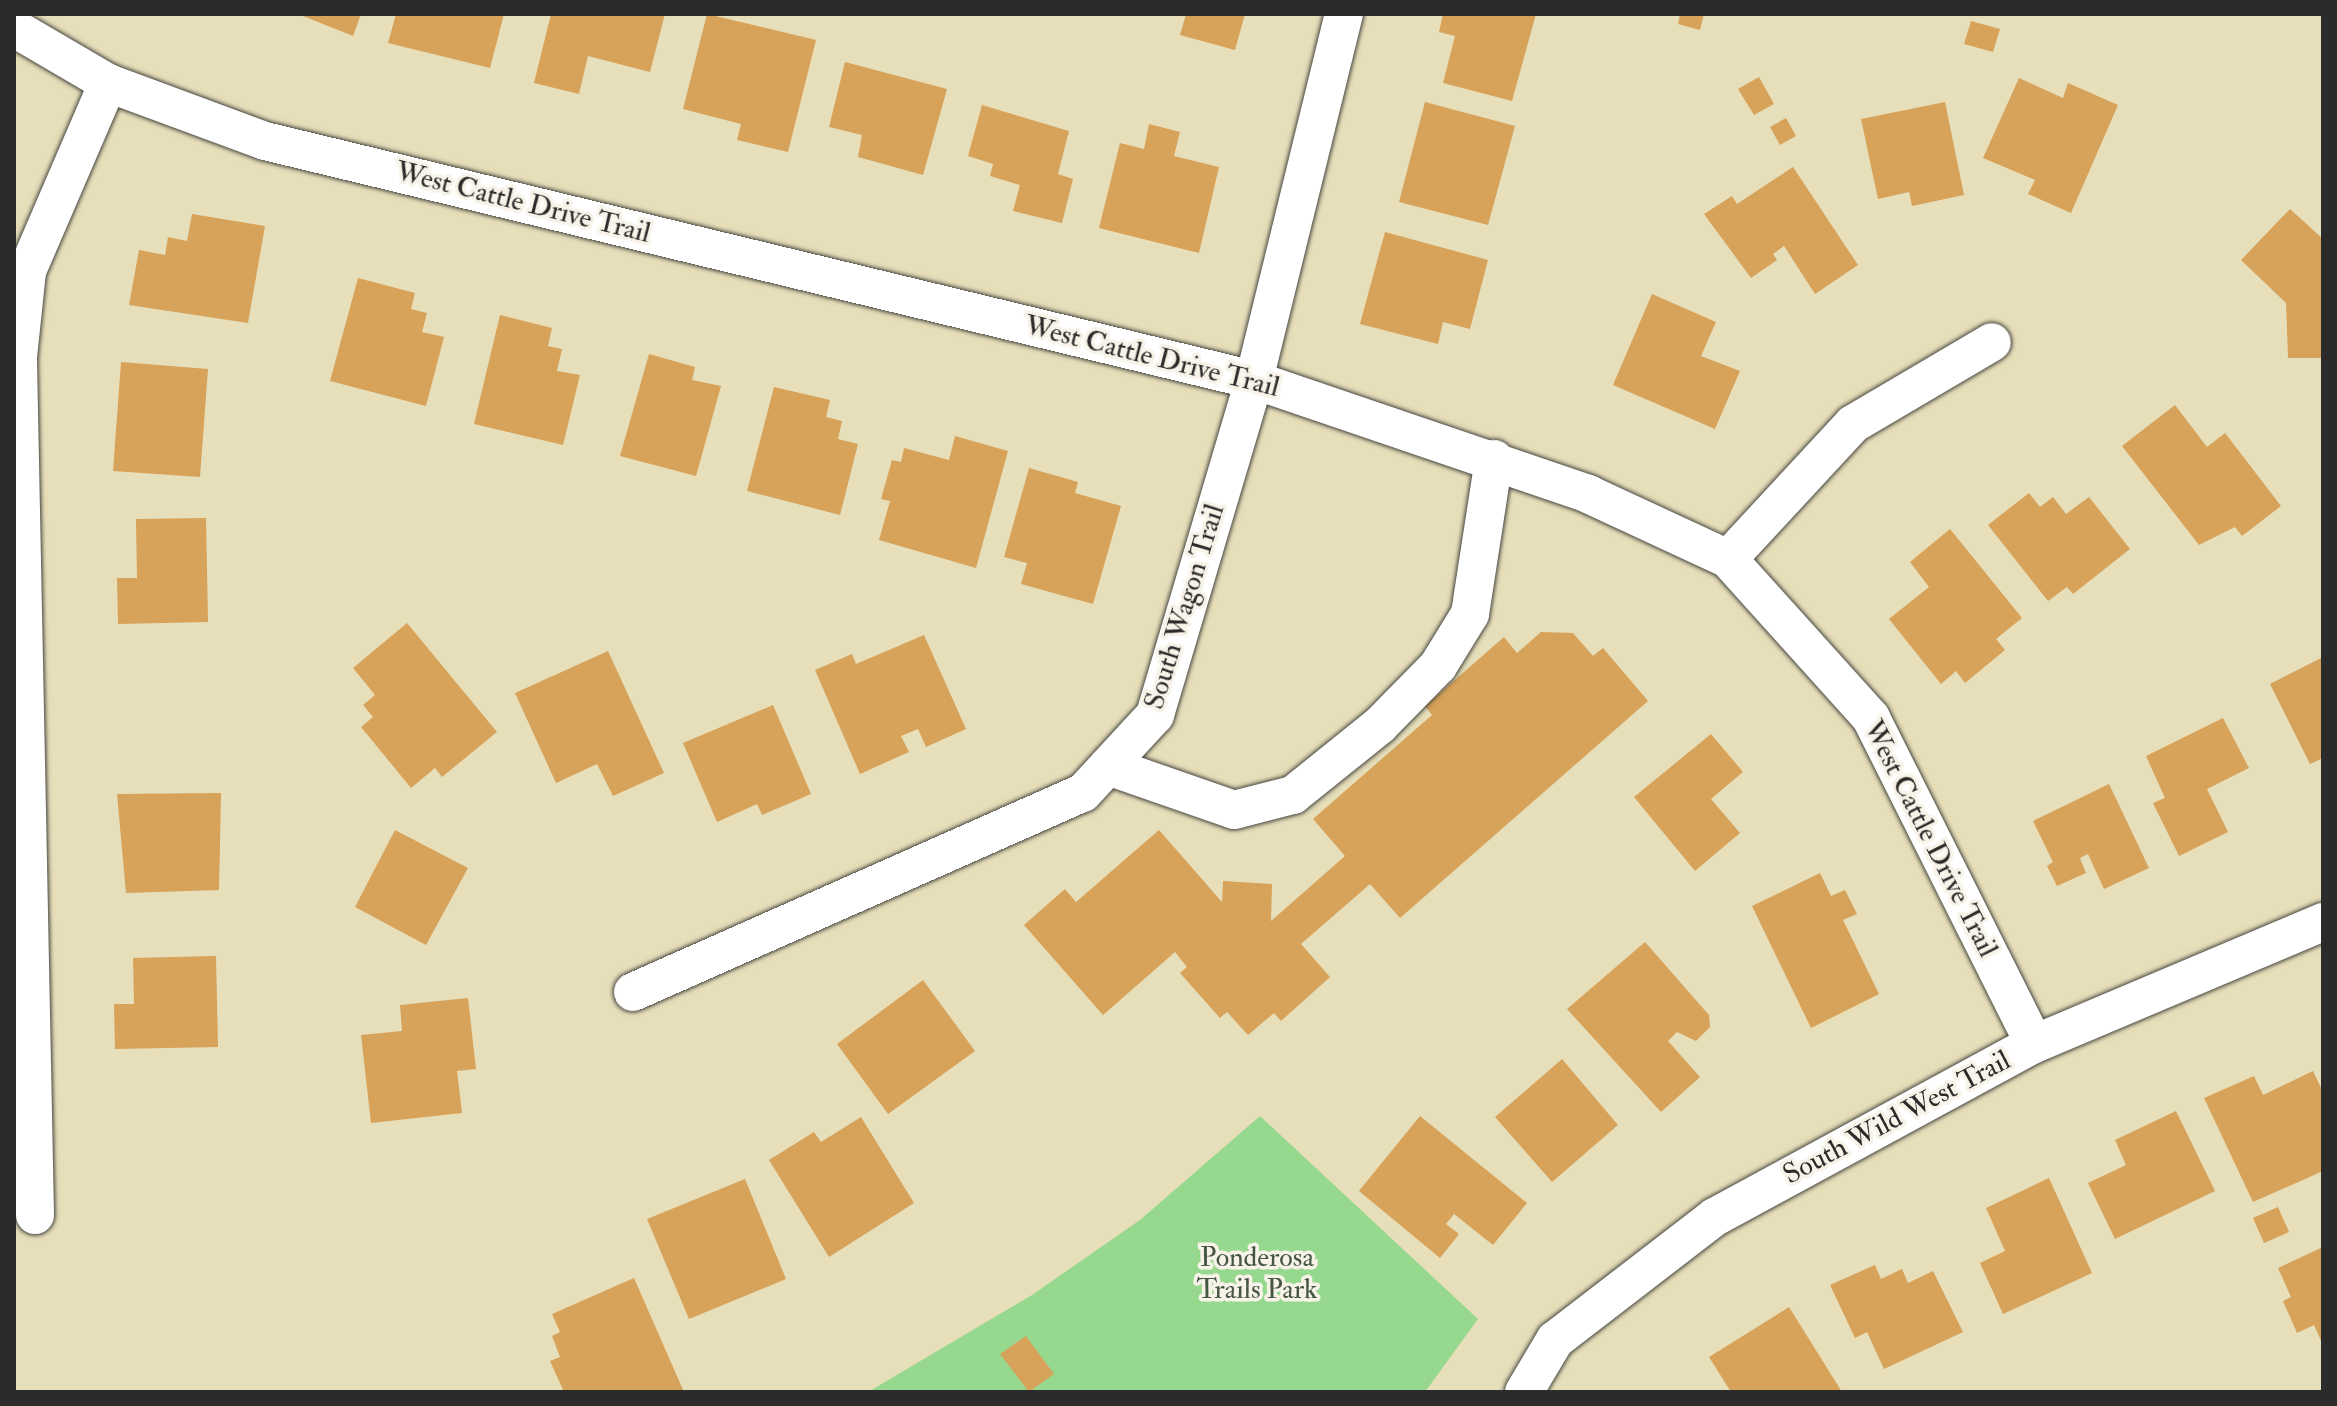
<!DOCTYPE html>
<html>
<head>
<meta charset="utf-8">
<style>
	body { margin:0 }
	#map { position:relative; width:2337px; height:1406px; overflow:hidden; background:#e7dfba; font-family:"IM FELL Double Pica",serif }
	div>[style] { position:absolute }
	.green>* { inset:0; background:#97d88f }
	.building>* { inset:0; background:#d7a25a }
	.roads { filter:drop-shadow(0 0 2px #474640) drop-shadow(0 0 2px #474640) }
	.minor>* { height:38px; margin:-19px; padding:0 19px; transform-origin:19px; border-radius:19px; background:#fff }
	span { translate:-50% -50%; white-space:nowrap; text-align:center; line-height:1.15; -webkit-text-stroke:7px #f7f3e8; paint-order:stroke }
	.street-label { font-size:28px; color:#2b2b2b }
	.park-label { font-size:28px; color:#465644 }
	.frame { position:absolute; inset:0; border:16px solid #2b2b2b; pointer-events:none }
</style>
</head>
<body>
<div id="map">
	<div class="green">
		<div style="clip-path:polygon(1260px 1116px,1478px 1319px,1425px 1392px,868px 1392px,1032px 1295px,1140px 1220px)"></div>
	</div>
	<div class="building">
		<div style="clip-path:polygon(298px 14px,361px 14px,353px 36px)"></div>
		<div style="clip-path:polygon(396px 14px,504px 14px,490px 68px,388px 43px)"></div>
		<div style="clip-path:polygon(551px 14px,665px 14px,650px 72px,588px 56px,579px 94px,534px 83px)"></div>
		<div style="clip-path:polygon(707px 14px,816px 40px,788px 152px,737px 140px,741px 124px,683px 109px)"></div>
		<div style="clip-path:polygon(1186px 14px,1245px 14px,1235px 50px,1180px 35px)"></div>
		<div style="clip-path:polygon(1443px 14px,1536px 14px,1512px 101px,1443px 83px,1455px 36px,1439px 32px)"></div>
		<div style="clip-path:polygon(1680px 14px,1704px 14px,1700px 30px,1678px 24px)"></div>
		<div style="clip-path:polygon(1971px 21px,2000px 29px,1993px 52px,1964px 44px)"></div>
		<div style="clip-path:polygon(845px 62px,947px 89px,923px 175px,858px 157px,862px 135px,829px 127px)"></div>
		<div style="clip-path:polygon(1759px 77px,1774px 104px,1754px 115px,1738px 89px)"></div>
		<div style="clip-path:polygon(2019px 78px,2063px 98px,2068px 83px,2118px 105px,2071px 213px,2028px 194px,2035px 180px,1983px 158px)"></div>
		<div style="clip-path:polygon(1425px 102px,1515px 126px,1488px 225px,1399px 202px)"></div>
		<div style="clip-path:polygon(1945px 102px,1964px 195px,1912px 206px,1909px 192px,1878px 199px,1861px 119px)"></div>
		<div style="clip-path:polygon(982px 105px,1069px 131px,1058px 174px,1073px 179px,1062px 223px,1013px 211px,1020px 185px,990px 176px,993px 164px,968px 156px)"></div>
		<div style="clip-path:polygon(1786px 118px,1796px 136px,1780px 145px,1770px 127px)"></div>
		<div style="clip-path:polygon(1149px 124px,1180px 132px,1174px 156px,1219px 167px,1199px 253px,1099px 228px,1120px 143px,1144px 149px)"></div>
		<div style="clip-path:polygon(1793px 167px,1858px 265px,1815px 294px,1784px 246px,1773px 254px,1777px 260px,1751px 278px,1704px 214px,1732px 196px,1737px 204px)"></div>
		<div style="clip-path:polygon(2290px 209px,2323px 239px,2323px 358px,2288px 358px,2286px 303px,2241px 260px)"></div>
		<div style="clip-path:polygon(192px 214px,265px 226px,248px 323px,129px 305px,139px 250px,165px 255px,168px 237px,187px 241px)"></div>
		<div style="clip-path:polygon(1385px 232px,1488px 260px,1470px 329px,1443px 322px,1438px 344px,1360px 324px)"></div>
		<div style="clip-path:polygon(358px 278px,415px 293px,411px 309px,427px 313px,422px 332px,444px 337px,426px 406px,330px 381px)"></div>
		<div style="clip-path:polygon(1652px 294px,1716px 322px,1701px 356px,1740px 371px,1715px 429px,1613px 385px)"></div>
		<div style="clip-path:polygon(500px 315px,552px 328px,548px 346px,562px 349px,557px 371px,580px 375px,563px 445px,474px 424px)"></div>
		<div style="clip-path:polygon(649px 354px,695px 367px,692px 380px,721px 386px,696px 476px,620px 456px)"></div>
		<div style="clip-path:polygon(121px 362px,208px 369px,200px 477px,113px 471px)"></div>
		<div style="clip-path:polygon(774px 387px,830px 400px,826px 417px,842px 421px,838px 439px,858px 444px,840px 515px,747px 491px)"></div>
		<div style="clip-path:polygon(2175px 405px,2207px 447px,2225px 433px,2281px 506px,2242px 536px,2235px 527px,2199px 545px,2122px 446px)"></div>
		<div style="clip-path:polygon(955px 436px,1008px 451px,976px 568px,879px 540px,890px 501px,881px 499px,892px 460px,901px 462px,904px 448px,949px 460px)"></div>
		<div style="clip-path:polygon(1029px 468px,1078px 482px,1075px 493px,1121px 506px,1093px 604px,1021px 584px,1027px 563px,1004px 557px)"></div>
		<div style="clip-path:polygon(2029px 493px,2040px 507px,2053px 497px,2066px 514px,2089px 497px,2130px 549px,2073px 594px,2067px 587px,2048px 601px,1988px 525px)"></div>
		<div style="clip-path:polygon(206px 518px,208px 622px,118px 624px,117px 578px,137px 578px,136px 519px)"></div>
		<div style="clip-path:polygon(1950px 529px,2022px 618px,1996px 639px,2005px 650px,1965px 683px,1956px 671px,1941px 684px,1889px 619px,1929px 587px,1910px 562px)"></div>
		<div style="clip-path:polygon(407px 623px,497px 732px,442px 777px,435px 768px,411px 788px,361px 727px,373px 717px,363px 705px,375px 695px,353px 668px)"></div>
		<div style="clip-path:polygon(1541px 632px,1573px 633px,1593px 656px,1603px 648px,1648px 701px,1400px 918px,1370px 884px,1301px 944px,1330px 977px,1281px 1021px,1274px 1013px,1248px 1035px,1227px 1012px,1220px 1018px,1180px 973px,1187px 967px,1175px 952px,1103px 1015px,1024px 925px,1065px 889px,1076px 902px,1159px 830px,1222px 902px,1223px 881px,1272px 884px,1271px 921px,1345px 856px,1313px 819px,1432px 715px,1425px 706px,1504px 637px,1517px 653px)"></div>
		<div style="clip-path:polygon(924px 635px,966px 729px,926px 747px,918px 729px,901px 736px,909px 752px,860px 774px,815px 670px,852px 654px,856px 664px)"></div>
		<div style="clip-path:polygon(608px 651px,664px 773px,613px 796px,597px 764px,556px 783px,515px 693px)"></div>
		<div style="clip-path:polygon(2323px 657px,2323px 758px,2310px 764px,2270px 684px)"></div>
		<div style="clip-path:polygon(773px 705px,811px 794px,762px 815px,757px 804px,717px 822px,683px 743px)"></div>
		<div style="clip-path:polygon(2223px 718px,2249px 768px,2207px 789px,2228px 832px,2179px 856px,2153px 803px,2165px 798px,2146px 756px)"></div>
		<div style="clip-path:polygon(1711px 734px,1743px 772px,1711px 799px,1740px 833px,1695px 871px,1634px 797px)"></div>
		<div style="clip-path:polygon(2109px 784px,2149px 868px,2104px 889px,2088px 854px,2080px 858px,2086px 873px,2057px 886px,2047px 866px,2053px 862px,2033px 821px)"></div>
		<div style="clip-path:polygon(221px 793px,219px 890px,126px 893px,117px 794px)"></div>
		<div style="clip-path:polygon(395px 830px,468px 868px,426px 945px,355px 907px)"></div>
		<div style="clip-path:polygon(1820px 873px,1831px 896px,1845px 890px,1857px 914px,1843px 920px,1879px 994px,1811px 1028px,1752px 906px)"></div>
		<div style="clip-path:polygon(1645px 942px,1709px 1015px,1710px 1027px,1696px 1041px,1677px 1032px,1668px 1041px,1700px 1077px,1661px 1112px,1567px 1009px)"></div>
		<div style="clip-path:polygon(216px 956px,218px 1047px,115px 1049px,114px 1004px,134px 1004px,133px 958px)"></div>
		<div style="clip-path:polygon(923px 980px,975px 1051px,888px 1114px,837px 1044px)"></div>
		<div style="clip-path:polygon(468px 998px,476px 1069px,457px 1071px,462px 1113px,371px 1123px,361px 1035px,402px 1031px,400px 1005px)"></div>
		<div style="clip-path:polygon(1562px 1059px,1618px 1125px,1552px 1182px,1495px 1117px)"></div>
		<div style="clip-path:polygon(2313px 1071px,2323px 1092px,2323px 1171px,2253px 1202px,2204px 1098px,2254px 1076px,2263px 1095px)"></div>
		<div style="clip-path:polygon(2176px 1111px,2215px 1191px,2115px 1239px,2088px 1183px,2126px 1165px,2115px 1140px)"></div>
		<div style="clip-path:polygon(1420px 1116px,1527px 1203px,1493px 1245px,1454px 1214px,1446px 1224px,1459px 1234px,1440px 1258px,1359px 1191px)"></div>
		<div style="clip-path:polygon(861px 1117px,914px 1203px,829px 1257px,769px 1160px,814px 1132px,821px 1142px)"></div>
		<div style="clip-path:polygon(2049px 1178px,2092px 1273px,2003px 1314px,1980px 1263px,2005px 1251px,1986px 1208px)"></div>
		<div style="clip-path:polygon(745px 1179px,786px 1279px,689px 1319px,647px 1219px)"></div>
		<div style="clip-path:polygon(2278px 1207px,2289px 1232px,2264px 1243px,2253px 1218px)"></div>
		<div style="clip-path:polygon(2323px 1247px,2323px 1345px,2314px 1325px,2297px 1333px,2283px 1301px,2291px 1297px,2278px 1268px)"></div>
		<div style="clip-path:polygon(1875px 1265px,1881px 1279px,1902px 1269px,1908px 1283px,1933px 1271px,1963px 1332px,1884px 1369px,1867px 1332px,1855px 1338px,1830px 1285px)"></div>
		<div style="clip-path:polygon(634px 1278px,684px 1392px,564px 1392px,550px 1361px,560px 1357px,552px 1336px,560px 1332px,552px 1314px)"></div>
		<div style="clip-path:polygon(1789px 1307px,1842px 1392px,1731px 1392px,1709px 1357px)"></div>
		<div style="clip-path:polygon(1026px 1336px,1054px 1374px,1029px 1392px,1000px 1354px)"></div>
	</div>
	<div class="roads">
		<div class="minor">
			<div style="left:14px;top:28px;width:109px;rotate:30.3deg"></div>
			<div style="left:108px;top:83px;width:167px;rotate:20.3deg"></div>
			<div style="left:265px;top:141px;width:1017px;rotate:13.59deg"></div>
			<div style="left:1254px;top:380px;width:353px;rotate:18.8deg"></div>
			<div style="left:1588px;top:494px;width:154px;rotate:24.9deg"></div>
			<div style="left:1728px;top:559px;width:214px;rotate:48deg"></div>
			<div style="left:1871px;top:718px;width:364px;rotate:63.4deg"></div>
			<div style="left:1728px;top:559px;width:184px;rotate:-47.2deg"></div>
			<div style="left:1853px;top:424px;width:161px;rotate:-30.5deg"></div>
			<div style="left:1108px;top:766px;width:133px;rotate:19.2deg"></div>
			<div style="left:1234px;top:810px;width:61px;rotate:-14.3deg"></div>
			<div style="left:1293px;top:795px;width:112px;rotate:-38.8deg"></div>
			<div style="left:1380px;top:725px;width:83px;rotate:-45.5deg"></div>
			<div style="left:1438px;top:666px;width:61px;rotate:-58.4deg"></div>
			<div style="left:1470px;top:614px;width:157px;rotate:-81.2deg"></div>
			<div style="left:633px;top:992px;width:492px;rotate:-23.9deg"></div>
			<div style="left:1083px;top:793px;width:106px;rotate:-47.3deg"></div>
			<div style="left:1155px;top:715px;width:349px;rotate:-73.5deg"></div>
			<div style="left:1254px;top:380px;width:377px;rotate:-76.2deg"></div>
			<div style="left:35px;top:1215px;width:858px;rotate:-91.14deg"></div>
			<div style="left:18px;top:357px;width:86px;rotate:-84deg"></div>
			<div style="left:27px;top:271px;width:205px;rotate:-66.7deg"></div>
			<div style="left:1524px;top:1392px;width:61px;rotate:-59.2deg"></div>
			<div style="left:1555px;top:1340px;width:202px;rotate:-37.6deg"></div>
			<div style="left:1715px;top:1217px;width:363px;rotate:-28.5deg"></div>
			<div style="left:2034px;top:1044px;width:314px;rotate:-22.9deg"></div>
		</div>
	</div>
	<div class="street-label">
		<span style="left:523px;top:203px;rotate:14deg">West Cattle Drive Trail</span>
		<span style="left:1152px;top:357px;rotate:14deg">West Cattle Drive Trail</span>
		<span style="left:1185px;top:607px;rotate:-73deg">South Wagon Trail</span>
		<span style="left:1930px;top:839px;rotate:63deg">West Cattle Drive Trail</span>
		<span style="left:1897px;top:1118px;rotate:-28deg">South Wild West Trail</span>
	</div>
	<div class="park-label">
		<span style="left:1257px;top:1274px">Ponderosa<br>Trails Park</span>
	</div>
	<div class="frame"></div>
</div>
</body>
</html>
